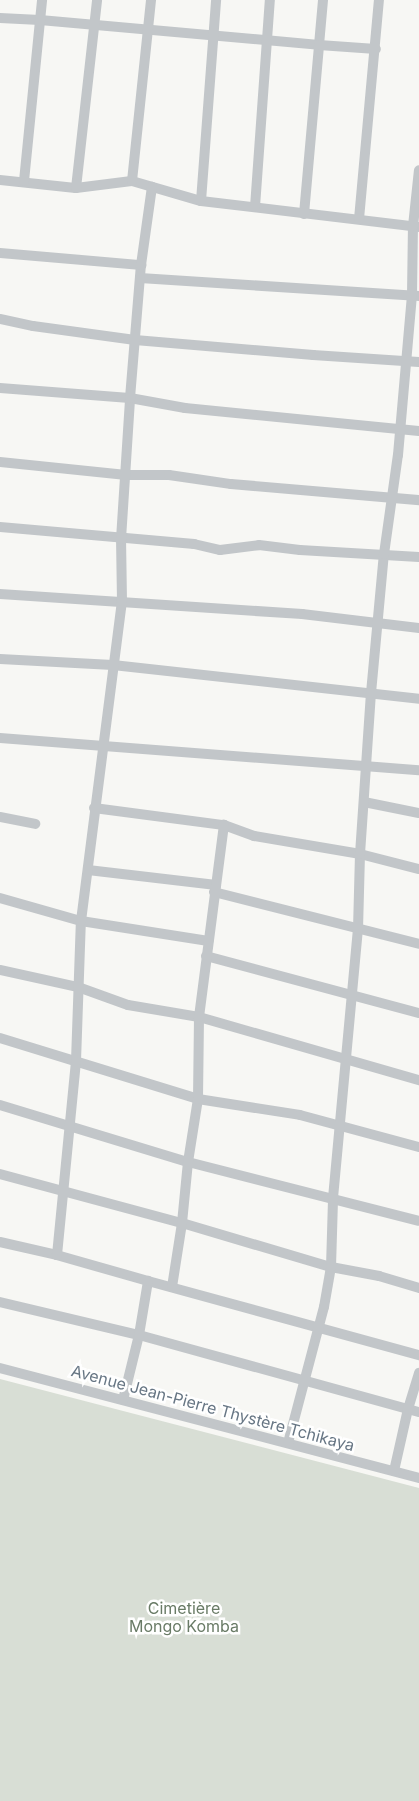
<!DOCTYPE html>
<html>
<head>
<meta charset="utf-8">
<style>
	body { margin:0 }
	#map { position:relative; width:419px; height:1801px; overflow:hidden; background:#f7f7f4; font-family:Inter,sans-serif }
	div>[style] { position:absolute }
	.green>* { inset:0; background:#d8ded5 }
	.minor>* { height:10px; margin:-5px; padding:0 5px; transform-origin:5px; border-radius:5px; background:#c2c6c9 }
	span { translate:-50% -50%; white-space:nowrap; text-align:center; line-height:1.15; -webkit-text-stroke:5px #fff; paint-order:stroke }
	.street-label { font-size:16px; color:#677684 }
	.park-label { font-size:16px; color:#697b66 }
</style>
</head>
<body>
<div id="map">
	<div class="green">
		<div style="clip-path:polygon(0 1379px,419px 1488px,419px 1801px,0 1801px)"></div>
	</div>
	<div class="minor">
		<div style="left:0;top:18px;width:40px;rotate:2.9deg"></div>
		<div style="left:40px;top:20px;width:280px;rotate:5.1deg"></div>
		<div style="left:319px;top:45px;width:45px;rotate:-84.9deg"></div>
		<div style="left:0;top:180px;width:76px;rotate:6deg"></div>
		<div style="left:76px;top:188px;width:56px;rotate:-7.1deg"></div>
		<div style="left:132px;top:181px;width:72px;rotate:16.2deg"></div>
		<div style="left:201px;top:201px;width:220px;rotate:6.8deg"></div>
		<div style="left:24px;top:181px;width:182px;rotate:-84.3deg"></div>
		<div style="left:132px;top:181px;width:182px;rotate:-84deg"></div>
		<div style="left:76px;top:188px;width:189px;rotate:-83.6deg"></div>
		<div style="left:201px;top:201px;width:202px;rotate:-85.7deg"></div>
		<div style="left:255px;top:207px;width:208px;rotate:-85.9deg"></div>
		<div style="left:304px;top:214px;width:170px;rotate:-84.9deg"></div>
		<div style="left:319px;top:45px;width:57px;rotate:4deg"></div>
		<div style="left:359px;top:219px;width:220px;rotate:-84.8deg"></div>
		<div style="left:0;top:253px;width:142px;rotate:4.9deg"></div>
		<div style="left:140px;top:278px;width:280px;rotate:3.7deg"></div>
		<div style="left:0;top:319px;width:34px;rotate:12deg"></div>
		<div style="left:33px;top:326px;width:103px;rotate:7.8deg"></div>
		<div style="left:135px;top:340px;width:179px;rotate:4.8deg"></div>
		<div style="left:313px;top:355px;width:106px;rotate:3.8deg"></div>
		<div style="left:0;top:388px;width:130px;rotate:4.4deg"></div>
		<div style="left:130px;top:398px;width:56px;rotate:10.3deg"></div>
		<div style="left:185px;top:408px;width:235px;rotate:5.6deg"></div>
		<div style="left:0;top:462px;width:127px;rotate:5.9deg"></div>
		<div style="left:126px;top:475px;width:43px"></div>
		<div style="left:169px;top:475px;width:63px;rotate:8.3deg"></div>
		<div style="left:231px;top:484px;width:189px;rotate:4.9deg"></div>
		<div style="left:0;top:527px;width:195px;rotate:5deg"></div>
		<div style="left:194px;top:544px;width:27px;rotate:13deg"></div>
		<div style="left:220px;top:550px;width:39px;rotate:-7deg"></div>
		<div style="left:259px;top:545px;width:41px;rotate:7deg"></div>
		<div style="left:300px;top:550px;width:119px;rotate:3.4deg"></div>
		<div style="left:0;top:594px;width:303px;rotate:3.8deg"></div>
		<div style="left:302px;top:614px;width:118px;rotate:6.8deg"></div>
		<div style="left:0;top:659px;width:113px;rotate:3deg"></div>
		<div style="left:113px;top:665px;width:308px;rotate:6.3deg"></div>
		<div style="left:0;top:738px;width:420px;rotate:4.4deg"></div>
		<div style="left:364px;top:802px;width:56px;rotate:11.3deg"></div>
		<div style="left:94px;top:808px;width:131px;rotate:7.5deg"></div>
		<div style="left:224px;top:825px;width:32px;rotate:20deg"></div>
		<div style="left:254px;top:836px;width:108px;rotate:9.6deg"></div>
		<div style="left:360px;top:854px;width:61px;rotate:14.3deg"></div>
		<div style="left:0;top:817px;width:36px;rotate:11deg"></div>
		<div style="left:88px;top:870px;width:129px;rotate:6.7deg"></div>
		<div style="left:214px;top:892px;width:211px;rotate:14.2deg"></div>
		<div style="left:0;top:898px;width:84px;rotate:15.9deg"></div>
		<div style="left:81px;top:921px;width:129px;rotate:8.9deg"></div>
		<div style="left:206px;top:956px;width:220px;rotate:15deg"></div>
		<div style="left:0;top:970px;width:80px;rotate:12.3deg"></div>
		<div style="left:78px;top:987px;width:53px;rotate:19.8deg"></div>
		<div style="left:128px;top:1005px;width:72px;rotate:9.6deg"></div>
		<div style="left:199px;top:1017px;width:229px;rotate:16deg"></div>
		<div style="left:0;top:1038px;width:207px;rotate:17.1deg"></div>
		<div style="left:198px;top:1099px;width:103px;rotate:8.9deg"></div>
		<div style="left:300px;top:1115px;width:123px;rotate:15.1deg"></div>
		<div style="left:0;top:1105px;width:196px;rotate:16.9deg"></div>
		<div style="left:188px;top:1162px;width:238px;rotate:14.3deg"></div>
		<div style="left:0;top:1174px;width:188px;rotate:15.1deg"></div>
		<div style="left:182px;top:1223px;width:155px;rotate:16.5deg"></div>
		<div style="left:331px;top:1267px;width:49px;rotate:10.6deg"></div>
		<div style="left:379px;top:1276px;width:42px;rotate:16.7deg"></div>
		<div style="left:0;top:1242px;width:58px;rotate:12.8deg"></div>
		<div style="left:148px;top:1281px;width:281px;rotate:15.3deg"></div>
		<div style="left:172px;top:1287px;width:65px;rotate:-81.1deg"></div>
		<div style="left:182px;top:1223px;width:61px;rotate:-84.4deg"></div>
		<div style="left:188px;top:1162px;width:64px;rotate:-81deg"></div>
		<div style="left:198px;top:1099px;width:82px;rotate:-89.3deg"></div>
		<div style="left:199px;top:1017px;width:194px;rotate:-82.6deg"></div>
		<div style="left:0;top:1302px;width:143px;rotate:13.4deg"></div>
		<div style="left:139px;top:1335px;width:290px;rotate:15.4deg"></div>
		<div style="left:0;top:1368px;width:433px;rotate:14.7deg"></div>
		<div style="left:123px;top:1400px;width:67px;rotate:-76.2deg"></div>
		<div style="left:139px;top:1335px;width:55px;rotate:-80.5deg"></div>
		<div style="left:148px;top:1281px;width:95px;rotate:-164.1deg"></div>
		<div style="left:57px;top:1255px;width:195px;rotate:-84.4deg"></div>
		<div style="left:76px;top:1061px;width:140px;rotate:-88deg"></div>
		<div style="left:81px;top:921px;width:323px;rotate:-82.7deg"></div>
		<div style="left:122px;top:601px;width:62px;rotate:-90.9deg"></div>
		<div style="left:121px;top:539px;width:141px;rotate:-86.3deg"></div>
		<div style="left:130px;top:398px;width:133px;rotate:-85.3deg"></div>
		<div style="left:141px;top:265px;width:79px;rotate:-82deg"></div>
		<div style="left:288px;top:1443px;width:141px;rotate:-75.2deg"></div>
		<div style="left:324px;top:1307px;width:41px;rotate:-80.1deg"></div>
		<div style="left:331px;top:1267px;width:69px;rotate:-88.3deg"></div>
		<div style="left:333px;top:1198px;width:269px;rotate:-84.7deg"></div>
		<div style="left:358px;top:930px;width:76px;rotate:-88.5deg"></div>
		<div style="left:360px;top:854px;width:161px;rotate:-86.1deg"></div>
		<div style="left:371px;top:693px;width:140px;rotate:-84.7deg"></div>
		<div style="left:384px;top:554px;width:100px;rotate:-82deg"></div>
		<div style="left:398px;top:455px;width:161px;rotate:-85deg"></div>
		<div style="left:412px;top:295px;width:69px;rotate:-89.2deg"></div>
		<div style="left:413px;top:226px;width:56px;rotate:-83.9deg"></div>
		<div style="left:394px;top:1471px;width:64px;rotate:-77.3deg"></div>
		<div style="left:408px;top:1409px;width:38px;rotate:-73deg"></div>
	</div>
	<div class="street-label">
		<span style="left:213px;top:1408px;rotate:15deg">Avenue Jean-Pierre Thystère Tchikaya</span>
	</div>
	<div class="park-label">
		<span style="left:184px;top:1617px">Cimetière<br>Mongo Komba</span>
	</div>
</div>
</body>
</html>
